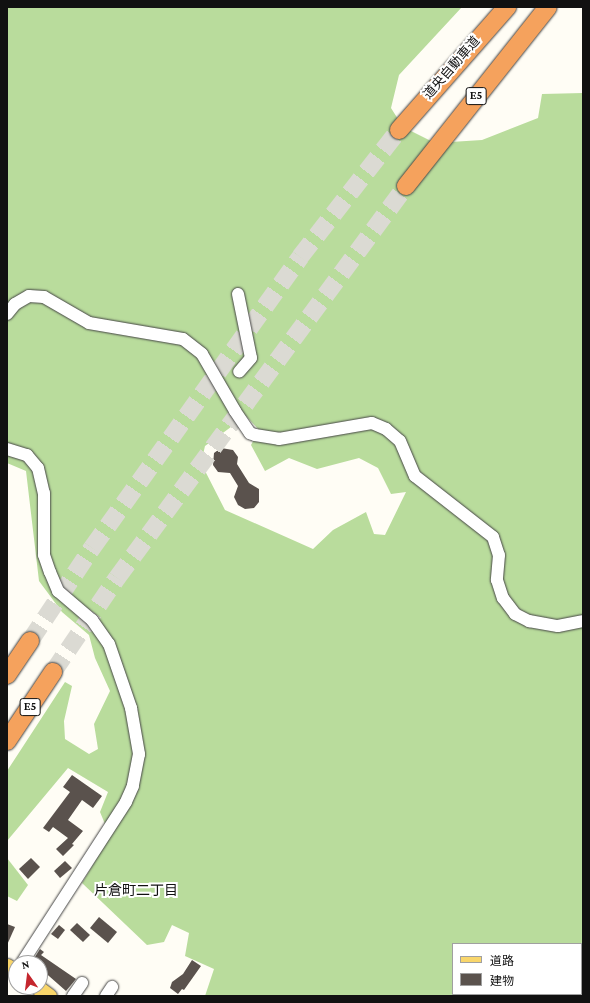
<!DOCTYPE html>
<html>
<head>
<meta charset="utf-8">
<style>
	body { margin:0 }
	#map { position:relative; width:590px; height:1003px; overflow:hidden; background:#fffdf5; font-family:"Crimson Pro","Noto Sans JP",serif }
	div>[style] { position:absolute }
	.forest>* { inset:0; background:#b9dc9c }
	.building>* { inset:0; background:#5a524d }
	.highway-tunnel>* { height:18px; margin-top:-9px; transform-origin:0; background:repeating-linear-gradient(90deg,#dbdad3 0 18px,transparent 0 27px) }
	.roads { filter:drop-shadow(0 0 1px #444) drop-shadow(0 0 1px #444) }
	.minor>* { height:12px; margin:-6px; padding:0 6px; transform-origin:6px; border-radius:6px; background:#fff }
	.major>* { height:15px; margin:-7.5px; padding:0 7.5px; transform-origin:7.5px; border-radius:7.5px; background:#f9d66b }
	.highway>* { height:18px; margin:-9px; padding:0 9px; transform-origin:9px; border-radius:9px; background:#f5a25d }
	span { translate:-50% -50%; white-space:nowrap; text-align:center; line-height:1.15; -webkit-text-stroke:4px #fff; paint-order:stroke }
	.shield-label span { padding:1px 3px; background:#fff; border:1px solid; border-radius:3px; -webkit-text-stroke-width:0 }
	.shield-label { font-size:12px; color:#111; font-weight:700 }
	.street-label { font-size:13px; color:#111 }
	.neighbourhood-label { font-size:14px; color:#111 }
	.frame { position:absolute; inset:0; border:8px solid #111; pointer-events:none }
	.legend { position:absolute; left:452px; top:943px; width:130px; height:52px; box-sizing:border-box; background:#fff; border:1px solid #a0a0a0; margin:0; padding:5px 7px; list-style:none; font-size:12px; color:#111 }
	.legend li { display:flex; align-items:center; gap:8px; height:20px }
	.legend b { width:20px; border:1px solid #a0a0a0 }
	.north { position:absolute; left:8px; top:955px; width:40px; height:40px; box-sizing:border-box; background:#fff; border:1px solid #a0a0a0; border-radius:50%; rotate:346deg; font-size:11px; font-weight:700; line-height:16px; text-align:center; color:#111 }
	.north::after { content:''; display:block; margin:auto; width:14px; height:18px; background:#c4262e; clip-path:polygon(50% 0,100% 100%,50% 72%,0 100%) }
</style>
</head>
<body>
<div id="map">
	<div class="forest">
		<div style="clip-path:polygon(evenodd,7px 7px,462px 7px,399px 75px,391px 108px,403px 127px,435px 143px,482px 140px,538px 118px,542px 94px,583px 93px,583px 996px,205px 996px,214px 969px,185px 956px,189px 933px,172px 925px,164px 942px,147px 945px,82px 883px,110px 836px,100px 812px,108px 792px,68px 768px,7px 841px,7px 771px,65px 682px,72px 686px,64px 721px,65px 739px,89px 754px,98px 749px,94px 724px,110px 691px,95px 658px,89px 635px,62px 612px,39px 581px,26px 471px,7px 463px,7px 7px,246px 416px,259px 430px,251px 445px,265px 471px,289px 458px,317px 469px,359px 458px,378px 468px,391px 494px,406px 492px,385px 535px,374px 534px,366px 512px,333px 530px,313px 549px,225px 510px,201px 463px,205px 446px,246px 416px,7px 7px,453px 944px,581px 944px,581px 994px,453px 994px,453px 944px)"></div>
		<div style="clip-path:polygon(7px 858px,28px 885px,17px 901px,7px 896px)"></div>
	</div>
	<div class="building">
		<div style="clip-path:polygon(221px 448px,233px 450px,238px 457px,237px 464px,249px 483px,259px 489px,259px 502px,254px 508px,245px 509px,238px 505px,234px 497px,238px 486px,230px 473px,218px 472px,213px 465px,214px 453px)"></div>
		<div style="clip-path:polygon(72px 775px,102px 796px,93px 808px,82px 800px,68px 820px,83px 831px,72px 844px,74px 845px,63px 856px,56px 849px,68px 838px,53px 827px,49px 832px,43px 828px,70px 792px,63px 787px)"></div>
		<div style="clip-path:polygon(31px 858px,40px 867px,28px 879px,19px 869px)"></div>
		<div style="clip-path:polygon(65px 861px,72px 868px,60px 878px,54px 871px)"></div>
		<div style="clip-path:polygon(99px 917px,117px 932px,108px 943px,90px 928px)"></div>
		<div style="clip-path:polygon(77px 923px,90px 935px,83px 942px,70px 930px)"></div>
		<div style="clip-path:polygon(7px 924px,15px 927px,7px 945px)"></div>
		<div style="clip-path:polygon(59px 925px,65px 930px,58px 939px,51px 934px)"></div>
		<div style="clip-path:polygon(40px 949px,44px 952px,41px 955px,76px 979px,66px 991px,41px 969px,40px 963px,33px 960px)"></div>
		<div style="clip-path:polygon(192px 960px,201px 966px,184px 990px,182px 989px,178px 994px,170px 988px,172px 982px,183px 974px)"></div>
	</div>
	<div class="highway-tunnel">
		<div style="left:30px;top:641px;width:112px;rotate:-56.3deg"></div>
		<div style="left:92px;top:548px;width:358px;rotate:-54.4deg"></div>
		<div style="left:300px;top:257px;width:161px;rotate:-52.1deg"></div>
		<div style="left:53px;top:672px;width:114px;rotate:-55.8deg"></div>
		<div style="left:117px;top:578px;width:487px;rotate:-53.6deg"></div>
	</div>
	<div class="roads">
		<div class="minor">
			<div style="left:238px;top:294px;width:65px;rotate:78.5deg"></div>
			<div style="left:251px;top:358px;width:18px;rotate:131deg"></div>
			<div style="left:7px;top:314px;width:13px;rotate:-51deg"></div>
			<div style="left:15px;top:304px;width:16px;rotate:-30deg"></div>
			<div style="left:29px;top:296px;width:15px;rotate:4deg"></div>
			<div style="left:44px;top:297px;width:52px;rotate:30deg"></div>
			<div style="left:89px;top:323px;width:95px;rotate:9.7deg"></div>
			<div style="left:183px;top:339px;width:24px;rotate:38deg"></div>
			<div style="left:202px;top:354px;width:66px;rotate:59.9deg"></div>
			<div style="left:235px;top:411px;width:27px;rotate:56deg"></div>
			<div style="left:250px;top:433px;width:5px;rotate:22deg"></div>
			<div style="left:255px;top:435px;width:24px;rotate:9deg"></div>
			<div style="left:279px;top:439px;width:94px;rotate:-9.8deg"></div>
			<div style="left:372px;top:423px;width:15px;rotate:23deg"></div>
			<div style="left:386px;top:429px;width:18px;rotate:41deg"></div>
			<div style="left:400px;top:441px;width:38px;rotate:67deg"></div>
			<div style="left:415px;top:476px;width:99px;rotate:38deg"></div>
			<div style="left:493px;top:537px;width:19px;rotate:72deg"></div>
			<div style="left:499px;top:555px;width:25px;rotate:95deg"></div>
			<div style="left:497px;top:580px;width:19px;rotate:72deg"></div>
			<div style="left:503px;top:598px;width:20px;rotate:53deg"></div>
			<div style="left:515px;top:614px;width:16px;rotate:27deg"></div>
			<div style="left:529px;top:621px;width:29px;rotate:10deg"></div>
			<div style="left:558px;top:626px;width:25px;rotate:-11deg"></div>
			<div style="left:7px;top:449px;width:21px;rotate:17deg"></div>
			<div style="left:27px;top:455px;width:17px;rotate:50deg"></div>
			<div style="left:38px;top:468px;width:26px;rotate:77deg"></div>
			<div style="left:44px;top:493px;width:62px;rotate:90deg"></div>
			<div style="left:44px;top:555px;width:18px;rotate:71deg"></div>
			<div style="left:50px;top:572px;width:21px;rotate:67deg"></div>
			<div style="left:58px;top:591px;width:45px;rotate:40.5deg"></div>
			<div style="left:92px;top:620px;width:29px;rotate:55deg"></div>
			<div style="left:109px;top:644px;width:68px;rotate:71deg"></div>
			<div style="left:131px;top:708px;width:47px;rotate:80.1deg"></div>
			<div style="left:139px;top:754px;width:33px;rotate:101deg"></div>
			<div style="left:133px;top:786px;width:17px;rotate:114deg"></div>
			<div style="left:126px;top:802px;width:192px;rotate:122.9deg"></div>
			<div style="left:73px;top:996px;width:16px;rotate:-55deg"></div>
			<div style="left:106px;top:996px;width:11px;rotate:-56deg"></div>
		</div>
		<div class="major">
			<div style="left:7px;top:966px;width:11px;rotate:34deg"></div>
			<div style="left:37px;top:987px;width:15px;rotate:37deg"></div>
		</div>
		<div class="highway">
			<div style="left:399px;top:130px;width:164px;rotate:-48.7deg"></div>
			<div style="left:406px;top:186px;width:228px;rotate:-51.6deg"></div>
			<div style="left:7px;top:675px;width:41px;rotate:-55.9deg"></div>
			<div style="left:7px;top:741px;width:83px;rotate:-56.3deg"></div>
		</div>
	</div>
	<div class="shield-label">
		<span style="left:476px;top:96px">E5</span>
		<span style="left:30px;top:707px">E5</span>
	</div>
	<div class="street-label">
		<span style="left:452px;top:68px;rotate:-49deg">道央自動車道</span>
	</div>
	<div class="neighbourhood-label">
		<span style="left:136px;top:890px">片倉町二丁目</span>
	</div>
	<div class="frame"></div>
	<ul class="legend">
	<li><b style="height:5px;background:#f9d66b"></b>道路</li>
	<li><b style="height:11px;background:#5a524d"></b>建物</li>
	</ul>
	<div class="north">N</div>
</div>
</body>
</html>
